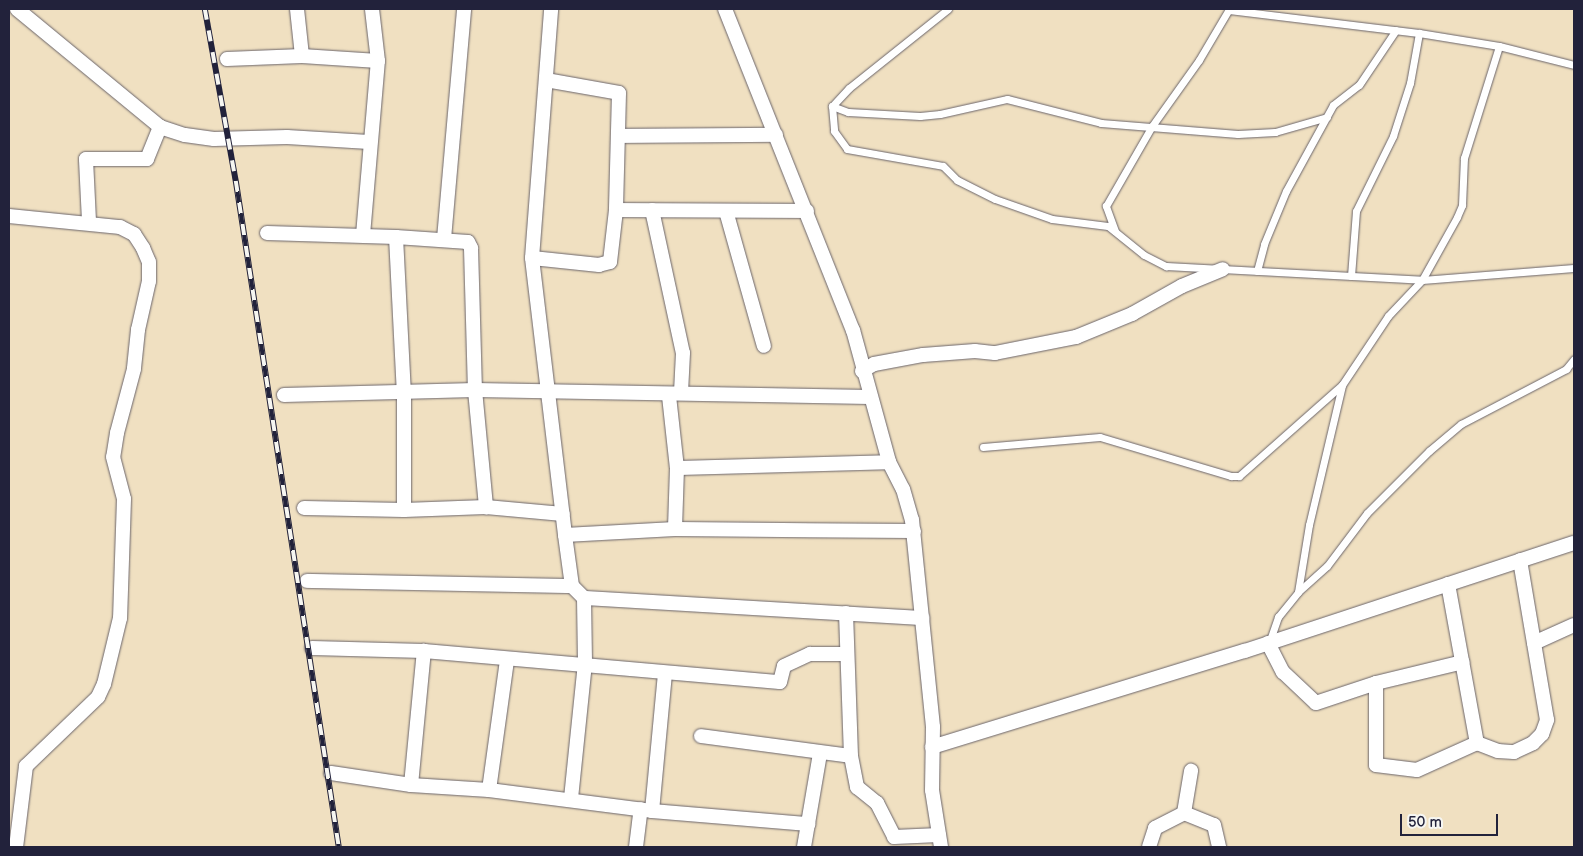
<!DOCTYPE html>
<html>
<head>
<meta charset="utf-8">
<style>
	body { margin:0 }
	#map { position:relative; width:1583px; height:856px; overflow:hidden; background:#f0e0c1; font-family:"Balsamiq Sans",sans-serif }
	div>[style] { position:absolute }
	.roads { filter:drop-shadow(0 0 1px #6a646a) drop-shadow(0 0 1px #6a646a) }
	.service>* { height:7px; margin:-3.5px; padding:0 3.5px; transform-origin:3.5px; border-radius:3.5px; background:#fff }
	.minor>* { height:14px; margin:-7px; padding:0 7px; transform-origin:7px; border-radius:7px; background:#fff }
	.rail>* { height:5.5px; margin-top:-2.75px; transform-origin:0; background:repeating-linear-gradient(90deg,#f6f6f2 0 11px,#22223b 0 22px); box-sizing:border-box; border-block:1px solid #22223b }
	span { translate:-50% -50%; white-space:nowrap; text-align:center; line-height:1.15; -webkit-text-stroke:4.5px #f6f6f2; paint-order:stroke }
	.frame { position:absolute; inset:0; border:10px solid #22223b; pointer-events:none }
	.scale { position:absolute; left:1400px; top:814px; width:98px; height:22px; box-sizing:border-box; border:2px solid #22223b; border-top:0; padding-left:6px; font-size:15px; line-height:18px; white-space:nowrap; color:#22223b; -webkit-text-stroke:4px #f6f6f2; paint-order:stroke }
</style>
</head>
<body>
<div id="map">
	<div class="roads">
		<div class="service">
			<div style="left:948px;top:9px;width:127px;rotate:141.4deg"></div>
			<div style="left:849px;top:88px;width:25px;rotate:133deg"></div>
			<div style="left:832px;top:106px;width:25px;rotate:85deg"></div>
			<div style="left:834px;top:131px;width:22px;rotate:54deg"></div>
			<div style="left:847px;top:149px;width:97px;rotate:10deg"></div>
			<div style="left:943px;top:166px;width:20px;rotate:45deg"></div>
			<div style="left:957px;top:180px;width:42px;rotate:26.6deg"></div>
			<div style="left:995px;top:199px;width:60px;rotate:19.3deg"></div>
			<div style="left:1052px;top:219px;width:56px;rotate:7.1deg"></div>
			<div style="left:1108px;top:226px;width:46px;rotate:38.9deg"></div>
			<div style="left:1144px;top:255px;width:25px;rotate:27deg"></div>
			<div style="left:1166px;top:266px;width:256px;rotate:3.1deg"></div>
			<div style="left:1422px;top:280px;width:152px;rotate:-4.5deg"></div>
			<div style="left:1229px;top:10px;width:191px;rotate:6.9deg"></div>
			<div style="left:1419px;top:33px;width:81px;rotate:9.2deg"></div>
			<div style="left:1499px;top:46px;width:77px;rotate:14.2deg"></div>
			<div style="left:832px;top:106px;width:17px;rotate:21deg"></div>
			<div style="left:848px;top:112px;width:72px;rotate:3.2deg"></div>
			<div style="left:920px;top:116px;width:20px;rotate:-6deg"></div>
			<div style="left:940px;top:114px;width:69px;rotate:-12.6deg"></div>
			<div style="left:1007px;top:99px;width:97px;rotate:14.3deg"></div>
			<div style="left:1101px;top:123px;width:137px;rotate:4.6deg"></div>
			<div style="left:1238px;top:134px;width:37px;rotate:-3deg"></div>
			<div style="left:1275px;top:132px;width:54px;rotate:-16.1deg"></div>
			<div style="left:1115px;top:231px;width:27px;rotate:-110deg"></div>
			<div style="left:1106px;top:206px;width:92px;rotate:-60.1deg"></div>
			<div style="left:1152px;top:126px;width:81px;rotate:-54.5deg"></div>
			<div style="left:1199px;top:60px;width:59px;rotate:-59.5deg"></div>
			<div style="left:1257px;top:271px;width:28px;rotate:-75deg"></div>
			<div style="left:1264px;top:244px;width:57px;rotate:-67.5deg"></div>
			<div style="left:1286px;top:191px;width:98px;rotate:-61.3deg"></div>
			<div style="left:1333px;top:105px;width:33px;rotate:-38deg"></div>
			<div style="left:1359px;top:85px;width:66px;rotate:-56.1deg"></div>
			<div style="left:1351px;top:276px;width:65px;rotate:-85.6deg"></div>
			<div style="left:1356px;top:211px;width:84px;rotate:-63.7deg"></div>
			<div style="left:1393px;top:136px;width:56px;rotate:-72.2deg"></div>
			<div style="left:1410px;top:83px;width:51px;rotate:-79.8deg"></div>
			<div style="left:983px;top:447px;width:117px;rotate:-4.9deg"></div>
			<div style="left:1100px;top:437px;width:137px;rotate:16.6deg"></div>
			<div style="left:1231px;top:476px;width:8px"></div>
			<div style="left:1239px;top:476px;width:137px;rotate:-41.5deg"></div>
			<div style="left:1298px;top:592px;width:68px;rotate:-80.7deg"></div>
			<div style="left:1309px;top:525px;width:144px;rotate:-76.7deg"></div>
			<div style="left:1342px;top:385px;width:83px;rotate:-56.3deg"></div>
			<div style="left:1388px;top:316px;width:50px;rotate:-46.6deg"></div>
			<div style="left:1422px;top:280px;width:72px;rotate:-60.9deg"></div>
			<div style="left:1457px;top:217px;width:13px;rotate:-67deg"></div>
			<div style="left:1462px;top:205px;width:47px;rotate:-87.6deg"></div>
			<div style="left:1464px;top:158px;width:117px;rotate:-72.6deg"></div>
			<div style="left:1269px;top:643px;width:28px;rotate:-71deg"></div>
			<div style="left:1278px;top:617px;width:32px;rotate:-51deg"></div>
			<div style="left:1298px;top:592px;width:39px;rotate:-42deg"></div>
			<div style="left:1327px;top:566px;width:66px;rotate:-53deg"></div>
			<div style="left:1367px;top:513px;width:88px;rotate:-45deg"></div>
			<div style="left:1429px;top:451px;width:42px;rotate:-40.2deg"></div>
			<div style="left:1461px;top:424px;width:119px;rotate:-27.6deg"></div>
			<div style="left:1566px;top:369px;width:13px;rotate:-51deg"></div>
		</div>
		<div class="minor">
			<div style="left:17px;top:9px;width:185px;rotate:39.5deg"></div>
			<div style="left:160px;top:127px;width:26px;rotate:18deg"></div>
			<div style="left:185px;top:135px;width:29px;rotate:8deg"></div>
			<div style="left:214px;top:139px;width:73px;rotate:-1.6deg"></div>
			<div style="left:287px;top:137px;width:82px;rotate:3.5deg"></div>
			<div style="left:297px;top:9px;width:47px;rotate:83.9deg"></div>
			<div style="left:302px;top:56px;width:76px;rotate:3.8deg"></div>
			<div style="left:725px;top:9px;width:346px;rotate:68.3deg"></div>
			<div style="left:853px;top:330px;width:137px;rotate:74.7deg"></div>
			<div style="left:889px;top:462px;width:30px;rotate:63deg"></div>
			<div style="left:903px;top:489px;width:32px;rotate:74deg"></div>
			<div style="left:912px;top:520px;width:208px;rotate:84.2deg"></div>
			<div style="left:933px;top:727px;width:63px;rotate:90.9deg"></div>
			<div style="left:932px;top:790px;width:58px;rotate:81deg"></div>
			<div style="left:227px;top:59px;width:75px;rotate:-2.3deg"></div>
			<div style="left:546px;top:80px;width:74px;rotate:10.1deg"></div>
			<div style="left:619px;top:93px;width:117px;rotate:91.5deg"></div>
			<div style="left:616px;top:210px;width:52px;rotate:96.6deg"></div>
			<div style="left:610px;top:262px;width:11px;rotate:165deg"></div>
			<div style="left:599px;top:265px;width:67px;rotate:-174deg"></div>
			<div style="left:532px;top:258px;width:279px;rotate:83.2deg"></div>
			<div style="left:565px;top:535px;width:51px;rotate:82.2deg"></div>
			<div style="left:572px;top:586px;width:17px;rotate:45deg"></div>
			<div style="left:584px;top:598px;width:65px;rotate:89.1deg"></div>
			<div style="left:585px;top:663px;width:137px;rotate:95.9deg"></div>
			<div style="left:618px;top:136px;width:158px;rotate:-0.4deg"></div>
			<div style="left:616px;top:210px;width:191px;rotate:0.3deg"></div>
			<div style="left:652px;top:210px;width:146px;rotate:77.8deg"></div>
			<div style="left:683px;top:353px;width:40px;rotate:92.9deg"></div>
			<div style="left:726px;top:211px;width:140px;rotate:74.3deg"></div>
			<div style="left:9px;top:216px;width:112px;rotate:5.7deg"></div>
			<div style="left:120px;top:227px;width:16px;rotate:27deg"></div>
			<div style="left:134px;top:234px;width:17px;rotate:57deg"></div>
			<div style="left:143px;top:248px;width:15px;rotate:67deg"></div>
			<div style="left:149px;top:262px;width:19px;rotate:90deg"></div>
			<div style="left:149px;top:281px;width:50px;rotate:102.7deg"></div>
			<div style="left:138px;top:330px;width:39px;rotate:96deg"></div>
			<div style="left:134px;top:369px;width:66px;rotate:104.9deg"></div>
			<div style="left:117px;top:433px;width:24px;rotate:99deg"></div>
			<div style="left:113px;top:457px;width:43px;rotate:75.3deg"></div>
			<div style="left:124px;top:499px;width:119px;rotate:91.9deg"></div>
			<div style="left:120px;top:618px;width:68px;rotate:103.6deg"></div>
			<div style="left:104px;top:684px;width:14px;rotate:115deg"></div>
			<div style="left:98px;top:697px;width:100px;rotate:136.2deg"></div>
			<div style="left:26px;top:766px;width:82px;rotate:97deg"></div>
			<div style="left:89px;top:221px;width:62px;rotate:-92.8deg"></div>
			<div style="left:86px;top:159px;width:61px"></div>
			<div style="left:147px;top:159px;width:35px;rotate:-68deg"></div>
			<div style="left:267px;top:233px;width:129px;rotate:1.8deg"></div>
			<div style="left:396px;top:237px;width:72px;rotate:4deg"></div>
			<div style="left:468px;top:242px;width:7px;rotate:63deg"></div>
			<div style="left:471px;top:248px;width:142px;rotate:88.4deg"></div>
			<div style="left:475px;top:390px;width:118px;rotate:84.6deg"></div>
			<div style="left:363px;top:235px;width:175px;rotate:-85.1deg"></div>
			<div style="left:378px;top:61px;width:52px;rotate:-96.6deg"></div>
			<div style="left:396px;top:237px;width:156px;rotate:87.1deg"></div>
			<div style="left:404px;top:393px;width:117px;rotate:90deg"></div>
			<div style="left:444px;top:239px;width:231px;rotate:-85deg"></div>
			<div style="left:532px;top:258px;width:250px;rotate:-85.6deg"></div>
			<div style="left:862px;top:371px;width:14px;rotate:-30deg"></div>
			<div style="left:874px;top:364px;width:50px;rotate:-10.4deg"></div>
			<div style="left:923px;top:355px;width:52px;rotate:-4.4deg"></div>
			<div style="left:975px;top:351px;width:20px;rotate:6deg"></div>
			<div style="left:995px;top:353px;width:83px;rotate:-11.2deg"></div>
			<div style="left:1076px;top:337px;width:61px;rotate:-22.3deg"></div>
			<div style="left:1132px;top:314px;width:57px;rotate:-29.2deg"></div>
			<div style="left:1182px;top:286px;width:44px;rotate:-22.5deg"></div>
			<div style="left:284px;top:395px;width:191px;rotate:-1.5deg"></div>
			<div style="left:475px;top:390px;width:395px;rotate:1deg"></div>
			<div style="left:669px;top:396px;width:72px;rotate:83.7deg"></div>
			<div style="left:677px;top:468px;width:61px;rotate:91.9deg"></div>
			<div style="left:677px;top:468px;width:212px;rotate:-1.6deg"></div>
			<div style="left:304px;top:508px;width:100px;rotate:1.1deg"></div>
			<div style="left:404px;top:510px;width:82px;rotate:-2.1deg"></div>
			<div style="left:486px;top:507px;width:77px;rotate:5.2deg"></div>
			<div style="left:565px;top:535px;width:110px;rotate:-3.1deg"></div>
			<div style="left:675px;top:529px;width:239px;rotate:0.5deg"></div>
			<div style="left:307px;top:581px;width:265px;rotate:1.1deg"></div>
			<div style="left:1448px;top:584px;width:162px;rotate:79.7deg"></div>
			<div style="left:584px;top:598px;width:339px;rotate:3.4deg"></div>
			<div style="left:846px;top:613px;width:143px;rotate:88deg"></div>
			<div style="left:851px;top:756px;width:32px;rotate:79deg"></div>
			<div style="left:857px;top:787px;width:26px;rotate:39deg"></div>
			<div style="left:877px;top:803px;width:38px;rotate:63deg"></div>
			<div style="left:894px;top:837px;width:45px;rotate:-2.5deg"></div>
			<div style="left:1268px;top:643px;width:33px;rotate:63deg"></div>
			<div style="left:1283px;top:672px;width:45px;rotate:43.2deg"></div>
			<div style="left:1316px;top:703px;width:63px;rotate:-18.4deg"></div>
			<div style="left:1376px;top:683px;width:89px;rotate:-13.6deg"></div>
			<div style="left:1534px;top:643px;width:44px;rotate:-24.2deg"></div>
			<div style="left:312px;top:648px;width:112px;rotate:1.5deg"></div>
			<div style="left:424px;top:651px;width:357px;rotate:5deg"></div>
			<div style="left:780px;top:682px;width:16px;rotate:-76deg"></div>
			<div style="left:784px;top:666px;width:29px;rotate:-25deg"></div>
			<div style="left:810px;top:654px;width:36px"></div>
			<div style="left:1376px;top:683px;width:82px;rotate:90deg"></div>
			<div style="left:1376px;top:765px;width:41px;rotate:7deg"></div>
			<div style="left:1417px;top:770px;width:66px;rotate:-24.2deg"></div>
			<div style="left:1477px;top:743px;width:22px;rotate:21deg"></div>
			<div style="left:1498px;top:751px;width:16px;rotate:4deg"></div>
			<div style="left:1514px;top:752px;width:21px;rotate:-25deg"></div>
			<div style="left:1533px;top:743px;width:13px;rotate:-45deg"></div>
			<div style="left:1542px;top:734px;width:15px;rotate:-70deg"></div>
			<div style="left:1547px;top:720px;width:162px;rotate:-99.6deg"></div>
			<div style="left:701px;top:736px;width:151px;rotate:7.6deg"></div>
			<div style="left:932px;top:747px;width:327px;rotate:-17.1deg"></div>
			<div style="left:1245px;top:651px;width:346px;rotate:-18.2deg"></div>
			<div style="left:331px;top:773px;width:81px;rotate:8.5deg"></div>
			<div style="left:411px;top:785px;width:78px;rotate:3.7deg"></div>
			<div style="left:489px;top:790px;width:164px;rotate:7.3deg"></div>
			<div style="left:652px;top:811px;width:157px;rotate:4.8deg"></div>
			<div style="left:411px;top:785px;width:135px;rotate:-84.5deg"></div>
			<div style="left:489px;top:790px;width:131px;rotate:-82.1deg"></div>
			<div style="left:652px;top:811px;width:138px;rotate:-84.6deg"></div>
			<div style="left:1184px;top:813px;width:32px;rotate:22deg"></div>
			<div style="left:1214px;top:825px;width:23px;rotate:77deg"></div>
			<div style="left:1184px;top:813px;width:43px;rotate:-80.5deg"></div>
			<div style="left:636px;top:847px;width:38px;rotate:-83deg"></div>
			<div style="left:804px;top:847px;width:95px;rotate:-80.3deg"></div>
			<div style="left:1149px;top:847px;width:20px;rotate:-72deg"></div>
			<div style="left:1155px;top:828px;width:33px;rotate:-27deg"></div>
		</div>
	</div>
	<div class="rail">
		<div style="left:205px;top:9px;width:175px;rotate:79.8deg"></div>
		<div style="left:236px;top:181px;width:674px;rotate:81.21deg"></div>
	</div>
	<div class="frame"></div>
	<div class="scale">50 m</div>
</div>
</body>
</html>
